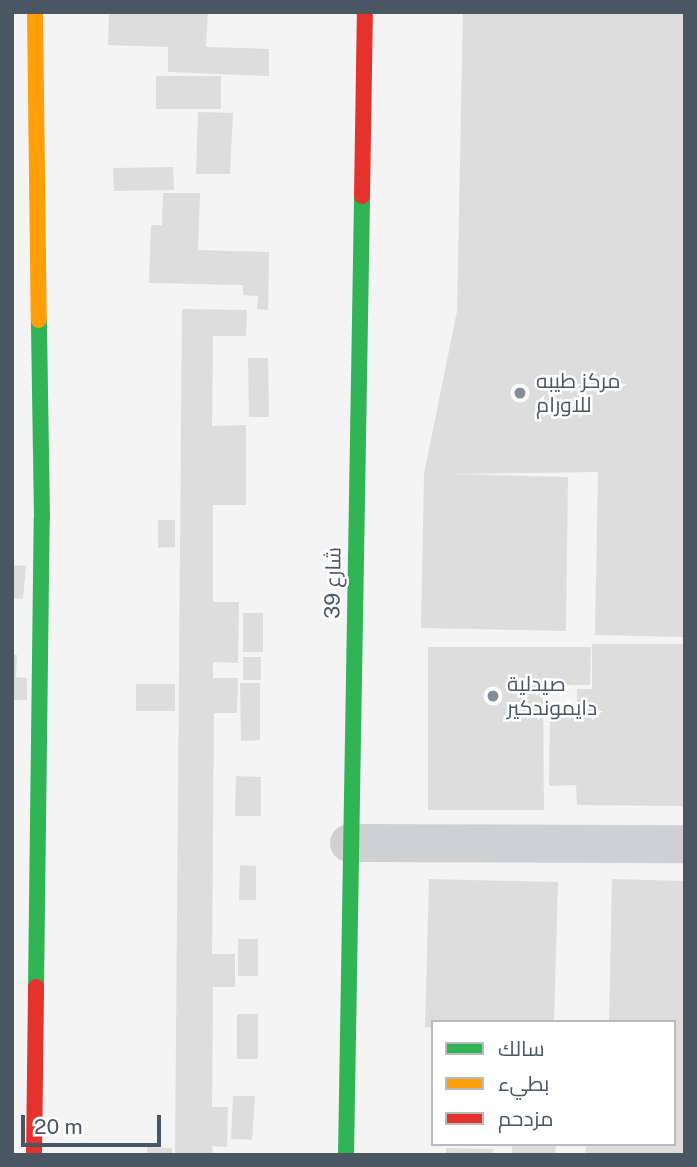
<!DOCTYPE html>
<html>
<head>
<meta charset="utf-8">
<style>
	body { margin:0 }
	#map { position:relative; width:697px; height:1167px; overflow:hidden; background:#f4f4f4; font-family:"Public Sans",Cairo,sans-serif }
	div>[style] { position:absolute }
	.building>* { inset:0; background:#ddddde }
	.street>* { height:38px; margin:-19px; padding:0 19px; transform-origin:19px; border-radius:19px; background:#ced0d2 }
	.fast>* { height:16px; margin:-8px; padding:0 8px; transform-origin:8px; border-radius:8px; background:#30b455 }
	.slow>* { height:16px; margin:-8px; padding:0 8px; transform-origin:8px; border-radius:8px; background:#ff9f0a }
	.jam>* { height:16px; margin:-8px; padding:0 8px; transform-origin:8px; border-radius:8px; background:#e5322d }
	.dots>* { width:19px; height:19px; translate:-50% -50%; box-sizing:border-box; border:4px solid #fff; border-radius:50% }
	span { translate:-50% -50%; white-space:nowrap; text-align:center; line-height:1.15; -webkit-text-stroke:5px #fff; paint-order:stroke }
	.poi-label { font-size:21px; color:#4a5661 }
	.left { translate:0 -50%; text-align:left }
	.street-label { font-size:21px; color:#4a5661 }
	.frame { position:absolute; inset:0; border:14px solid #4a5661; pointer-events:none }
	.legend { position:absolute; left:431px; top:1020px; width:245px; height:126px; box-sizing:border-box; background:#fff; border:2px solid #b7bbc0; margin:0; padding:9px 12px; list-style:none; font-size:21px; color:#4a5661 }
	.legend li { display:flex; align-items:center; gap:14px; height:35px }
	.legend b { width:35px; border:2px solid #b7bbc0 }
	.scale { position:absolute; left:21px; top:1115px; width:140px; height:32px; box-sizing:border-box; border:4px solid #4a5661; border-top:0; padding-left:9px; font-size:21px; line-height:24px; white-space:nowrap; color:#4a5661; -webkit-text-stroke:5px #fff; paint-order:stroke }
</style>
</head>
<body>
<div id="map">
	<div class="building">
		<div style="clip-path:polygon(109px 12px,208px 12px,206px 47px,269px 49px,269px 76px,168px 72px,168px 47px,108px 45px)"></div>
		<div style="clip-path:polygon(463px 12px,685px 12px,685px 637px,595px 635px,598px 472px,451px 474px,568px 477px,566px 631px,421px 628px,424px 474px,457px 311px)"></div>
		<div style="clip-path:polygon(156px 76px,221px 76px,221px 109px,156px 109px)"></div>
		<div style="clip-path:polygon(198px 112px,233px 113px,230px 174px,196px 174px)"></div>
		<div style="clip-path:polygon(173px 167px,174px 190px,114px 191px,113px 168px)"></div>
		<div style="clip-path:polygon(163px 193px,200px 193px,198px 250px,269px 252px,268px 310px,257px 309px,258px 296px,243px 295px,243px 285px,149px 283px,151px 225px,162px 225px)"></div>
		<div style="clip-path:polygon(182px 309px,247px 310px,246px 336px,213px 336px,212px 426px,246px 425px,246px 505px,213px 505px,213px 602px,239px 602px,238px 663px,213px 662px,213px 678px,238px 678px,237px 713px,214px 713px,212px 954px,235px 954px,235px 987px,213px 987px,212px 1107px,228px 1107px,227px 1147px,212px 1146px,213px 1155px,175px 1155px)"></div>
		<div style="clip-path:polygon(248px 358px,268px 358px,269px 417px,249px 417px)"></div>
		<div style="clip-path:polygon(158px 520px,175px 520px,175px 547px,158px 548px)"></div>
		<div style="clip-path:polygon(12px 565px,26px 566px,23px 599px,12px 598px)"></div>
		<div style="clip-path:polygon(243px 613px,263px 613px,263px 652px,243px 652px)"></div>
		<div style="clip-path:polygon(592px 644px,685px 644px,685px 806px,577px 805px,576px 785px,549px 786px,550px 707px,577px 707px,577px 689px,592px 689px)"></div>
		<div style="clip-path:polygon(428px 647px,591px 647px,590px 685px,543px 685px,544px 810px,428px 810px)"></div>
		<div style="clip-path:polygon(12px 655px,17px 655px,16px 677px,27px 678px,27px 700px,12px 700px)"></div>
		<div style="clip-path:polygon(243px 657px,261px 657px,261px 680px,243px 680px)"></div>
		<div style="clip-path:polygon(240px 683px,260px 683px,260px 740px,241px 741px)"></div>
		<div style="clip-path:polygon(136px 684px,175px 684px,175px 711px,136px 711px)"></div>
		<div style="clip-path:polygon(236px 776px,261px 777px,261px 816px,235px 816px)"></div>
		<div style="clip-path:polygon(240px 865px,256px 866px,256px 900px,239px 900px)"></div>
		<div style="clip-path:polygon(429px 879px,558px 882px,554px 1022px,433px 1022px,433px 1028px,425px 1027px)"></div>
		<div style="clip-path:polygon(612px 879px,685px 881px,685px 1155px,585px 1155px,586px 1144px,674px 1144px,674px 1022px,609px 1022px)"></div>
		<div style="clip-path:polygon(238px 939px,258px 939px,258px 976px,238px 976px)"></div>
		<div style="clip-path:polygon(237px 1014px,258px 1014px,258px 1059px,237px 1059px)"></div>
		<div style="clip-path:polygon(233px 1096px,255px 1096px,252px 1140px,231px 1139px)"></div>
		<div style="clip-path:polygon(512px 1144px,556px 1144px,555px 1155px,512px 1155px)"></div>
		<div style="clip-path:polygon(147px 1147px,172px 1148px,172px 1155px,147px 1155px)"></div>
		<div style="clip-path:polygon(446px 1148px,493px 1149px,492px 1155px,446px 1155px)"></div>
	</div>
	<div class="street">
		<div style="left:349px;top:843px;width:336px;rotate:0.2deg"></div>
	</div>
	<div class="fast">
		<div style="left:36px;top:987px;width:469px;rotate:-89.3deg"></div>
		<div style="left:42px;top:518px;width:198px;rotate:-90.9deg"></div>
		<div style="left:346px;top:1155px;width:959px;rotate:-89.04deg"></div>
	</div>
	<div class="slow">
		<div style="left:35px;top:12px;width:308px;rotate:89.3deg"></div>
	</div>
	<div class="jam">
		<div style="left:362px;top:196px;width:184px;rotate:-89.1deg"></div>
		<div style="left:34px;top:1155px;width:168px;rotate:-89.3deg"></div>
	</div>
	<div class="dots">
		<div style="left:520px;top:393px;background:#868d94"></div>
		<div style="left:493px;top:696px;background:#868d94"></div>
	</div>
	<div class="poi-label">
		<span class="left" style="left:536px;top:393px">مركز طيبه<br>للاورام</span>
		<span class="left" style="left:507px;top:696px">صيدلية<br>دايموندكير</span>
	</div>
	<div class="street-label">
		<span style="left:333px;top:583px;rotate:-89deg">شارع 39</span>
	</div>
	<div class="frame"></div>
	<ul class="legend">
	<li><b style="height:9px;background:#30b455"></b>سالك</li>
	<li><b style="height:9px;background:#ff9f0a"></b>بطيء</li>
	<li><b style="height:9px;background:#e5322d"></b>مزدحم</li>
	</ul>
	<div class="scale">20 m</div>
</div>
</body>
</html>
